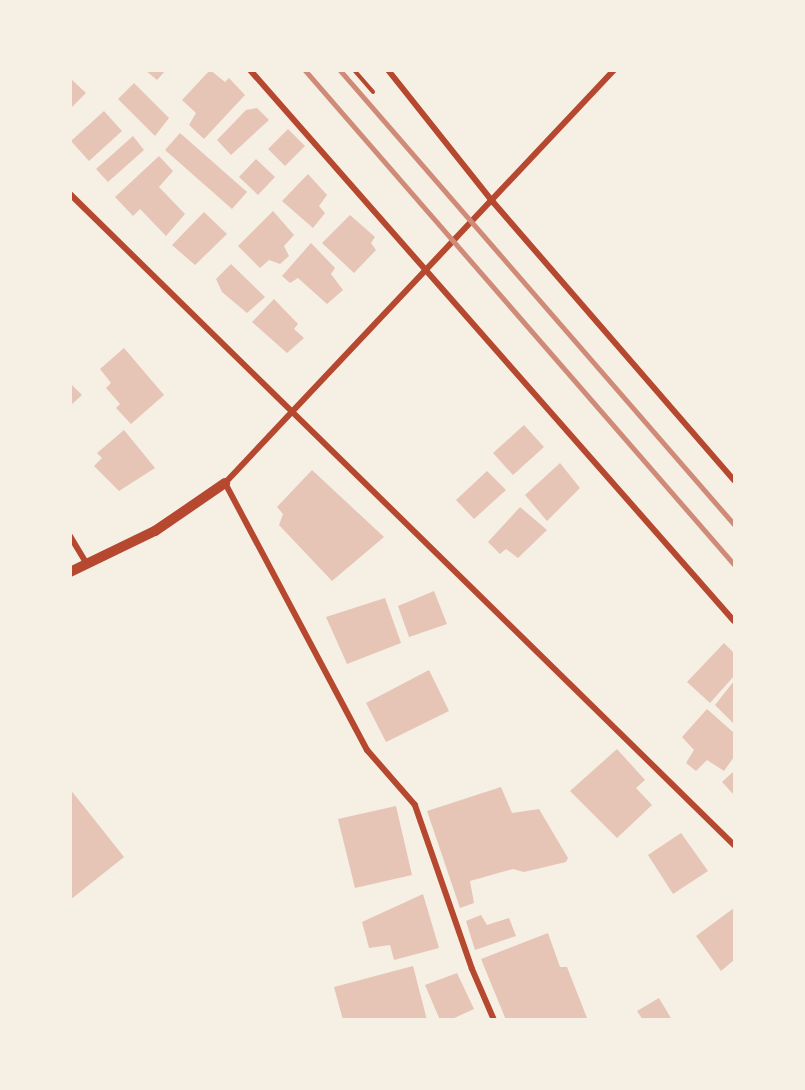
<!DOCTYPE html>
<html>
<head>
<meta charset="utf-8">
<style>
	body { margin:0 }
	#map { position:relative; width:805px; height:1090px; overflow:hidden; background:#f6efe4; font-family:Inter,sans-serif }
	div>[style] { position:absolute }
	.building>* { inset:0; background:#e6c5b7 }
	.path>* { height:4px; margin:-2px; padding:0 2px; transform-origin:2px; border-radius:2px; background:#b5482f }
	.minor>* { height:6px; margin:-3px; padding:0 3px; transform-origin:3px; border-radius:3px; background:#b5482f }
	.tertiary>* { height:10px; margin:-5px; padding:0 5px; transform-origin:5px; border-radius:5px; background:#b5482f }
	.rail>* { height:4.5px; margin:-2.25px; padding:0 2.25px; transform-origin:2.25px; border-radius:2.25px; background:#cf8b77 }
	span { translate:-50% -50%; white-space:nowrap; text-align:center; line-height:1.15; -webkit-text-stroke:4.5px #f6efe4; paint-order:stroke }
	.frame { position:absolute; inset:0; border:72px solid #f6efe4; pointer-events:none }
</style>
</head>
<body>
<div id="map">
	<div class="building">
		<div style="clip-path:polygon(145px 70px,166px 70px,157px 80px)"></div>
		<div style="clip-path:polygon(210px 70px,225px 82px,229px 78px,245px 95px,204px 139px,189px 125px,196px 113px,182px 100px)"></div>
		<div style="clip-path:polygon(70px 78px,86px 93px,70px 109px)"></div>
		<div style="clip-path:polygon(134px 83px,169px 118px,155px 136px,118px 99px)"></div>
		<div style="clip-path:polygon(257px 108px,269px 120px,231px 155px,217px 140px,246px 110px)"></div>
		<div style="clip-path:polygon(104px 111px,122px 131px,89px 161px,71px 141px)"></div>
		<div style="clip-path:polygon(288px 129px,305px 146px,285px 166px,268px 149px)"></div>
		<div style="clip-path:polygon(180px 133px,247px 192px,232px 209px,165px 150px)"></div>
		<div style="clip-path:polygon(133px 136px,144px 150px,108px 182px,96px 169px)"></div>
		<div style="clip-path:polygon(159px 156px,173px 171px,159px 187px,185px 214px,166px 236px,140px 209px,133px 216px,115px 197px)"></div>
		<div style="clip-path:polygon(256px 159px,275px 177px,258px 195px,239px 177px)"></div>
		<div style="clip-path:polygon(308px 174px,327px 195px,319px 206px,325px 213px,313px 228px,282px 201px)"></div>
		<div style="clip-path:polygon(273px 211px,294px 235px,284px 246px,289px 256px,280px 264px,269px 260px,260px 268px,238px 246px)"></div>
		<div style="clip-path:polygon(204px 212px,227px 234px,195px 265px,172px 245px)"></div>
		<div style="clip-path:polygon(350px 215px,375px 237px,371px 243px,376px 250px,354px 273px,322px 243px)"></div>
		<div style="clip-path:polygon(311px 243px,335px 268px,331px 274px,343px 290px,327px 304px,298px 278px,290px 283px,282px 276px)"></div>
		<div style="clip-path:polygon(231px 264px,265px 297px,247px 313px,222px 292px,216px 279px)"></div>
		<div style="clip-path:polygon(274px 299px,298px 324px,294px 329px,304px 338px,287px 353px,252px 322px)"></div>
		<div style="clip-path:polygon(124px 348px,164px 395px,131px 424px,116px 408px,120px 404px,106px 388px,111px 383px,100px 369px)"></div>
		<div style="clip-path:polygon(70px 383px,82px 395px,70px 406px)"></div>
		<div style="clip-path:polygon(524px 425px,544px 447px,513px 475px,493px 453px)"></div>
		<div style="clip-path:polygon(124px 430px,155px 468px,119px 491px,94px 466px,102px 458px,97px 453px)"></div>
		<div style="clip-path:polygon(560px 463px,580px 488px,547px 521px,525px 495px)"></div>
		<div style="clip-path:polygon(312px 470px,384px 537px,332px 581px,279px 525px,283px 514px,277px 507px)"></div>
		<div style="clip-path:polygon(487px 471px,506px 490px,474px 519px,456px 500px)"></div>
		<div style="clip-path:polygon(520px 507px,547px 530px,518px 558px,506px 549px,500px 554px,488px 542px)"></div>
		<div style="clip-path:polygon(434px 591px,447px 624px,409px 637px,398px 606px)"></div>
		<div style="clip-path:polygon(385px 598px,401px 643px,347px 664px,326px 617px)"></div>
		<div style="clip-path:polygon(724px 643px,734px 653px,734px 676px,710px 703px,687px 682px)"></div>
		<div style="clip-path:polygon(429px 670px,449px 711px,386px 742px,366px 703px)"></div>
		<div style="clip-path:polygon(734px 681px,734px 724px,715px 705px)"></div>
		<div style="clip-path:polygon(707px 709px,734px 733px,734px 757px,724px 771px,707px 760px,696px 771px,686px 763px,694px 750px,682px 737px)"></div>
		<div style="clip-path:polygon(617px 749px,645px 780px,636px 788px,652px 805px,617px 838px,570px 791px)"></div>
		<div style="clip-path:polygon(734px 771px,734px 795px,722px 782px)"></div>
		<div style="clip-path:polygon(501px 787px,512px 813px,539px 809px,568px 858px,566px 862px,524px 872px,513px 869px,470px 881px,474px 903px,460px 908px,427px 811px)"></div>
		<div style="clip-path:polygon(70px 789px,124px 857px,70px 900px)"></div>
		<div style="clip-path:polygon(396px 806px,412px 875px,355px 888px,338px 819px)"></div>
		<div style="clip-path:polygon(681px 833px,708px 871px,673px 894px,648px 855px)"></div>
		<div style="clip-path:polygon(423px 894px,439px 948px,394px 960px,390px 945px,369px 948px,362px 922px)"></div>
		<div style="clip-path:polygon(734px 908px,734px 960px,721px 971px,696px 936px)"></div>
		<div style="clip-path:polygon(481px 915px,487px 925px,509px 918px,516px 936px,475px 950px,466px 921px)"></div>
		<div style="clip-path:polygon(548px 933px,560px 967px,567px 967px,587px 1018px,506px 1020px,481px 959px)"></div>
		<div style="clip-path:polygon(413px 966px,427px 1020px,343px 1020px,334px 987px)"></div>
		<div style="clip-path:polygon(457px 973px,474px 1009px,450px 1020px,440px 1020px,425px 985px)"></div>
		<div style="clip-path:polygon(659px 998px,672px 1020px,643px 1020px,637px 1011px)"></div>
	</div>
	<div class="path">
		<div style="left:354px;top:70px;width:29px;rotate:49deg"></div>
	</div>
	<div class="minor">
		<div style="left:250px;top:70px;width:733px;rotate:48.7deg"></div>
		<div style="left:388px;top:70px;width:169px;rotate:51.5deg"></div>
		<div style="left:493px;top:202px;width:368px;rotate:49.1deg"></div>
		<div style="left:70px;top:194px;width:930px;rotate:44.43deg"></div>
		<div style="left:70px;top:536px;width:33px;rotate:59deg"></div>
		<div style="left:494px;top:1020px;width:56px;rotate:-113.3deg"></div>
		<div style="left:472px;top:969px;width:174px;rotate:-109.2deg"></div>
		<div style="left:415px;top:805px;width:73px;rotate:-131.1deg"></div>
		<div style="left:367px;top:750px;width:302px;rotate:-118deg"></div>
		<div style="left:225px;top:483px;width:567px;rotate:-46.71deg"></div>
	</div>
	<div class="tertiary">
		<div style="left:70px;top:572px;width:94px;rotate:-25.8deg"></div>
		<div style="left:155px;top:531px;width:85px;rotate:-34.4deg"></div>
	</div>
	<div class="rail">
		<div style="left:305px;top:70px;width:654px;rotate:49.03deg"></div>
		<div style="left:340px;top:70px;width:601px;rotate:49.05deg"></div>
	</div>
	<div class="frame"></div>
</div>
</body>
</html>
